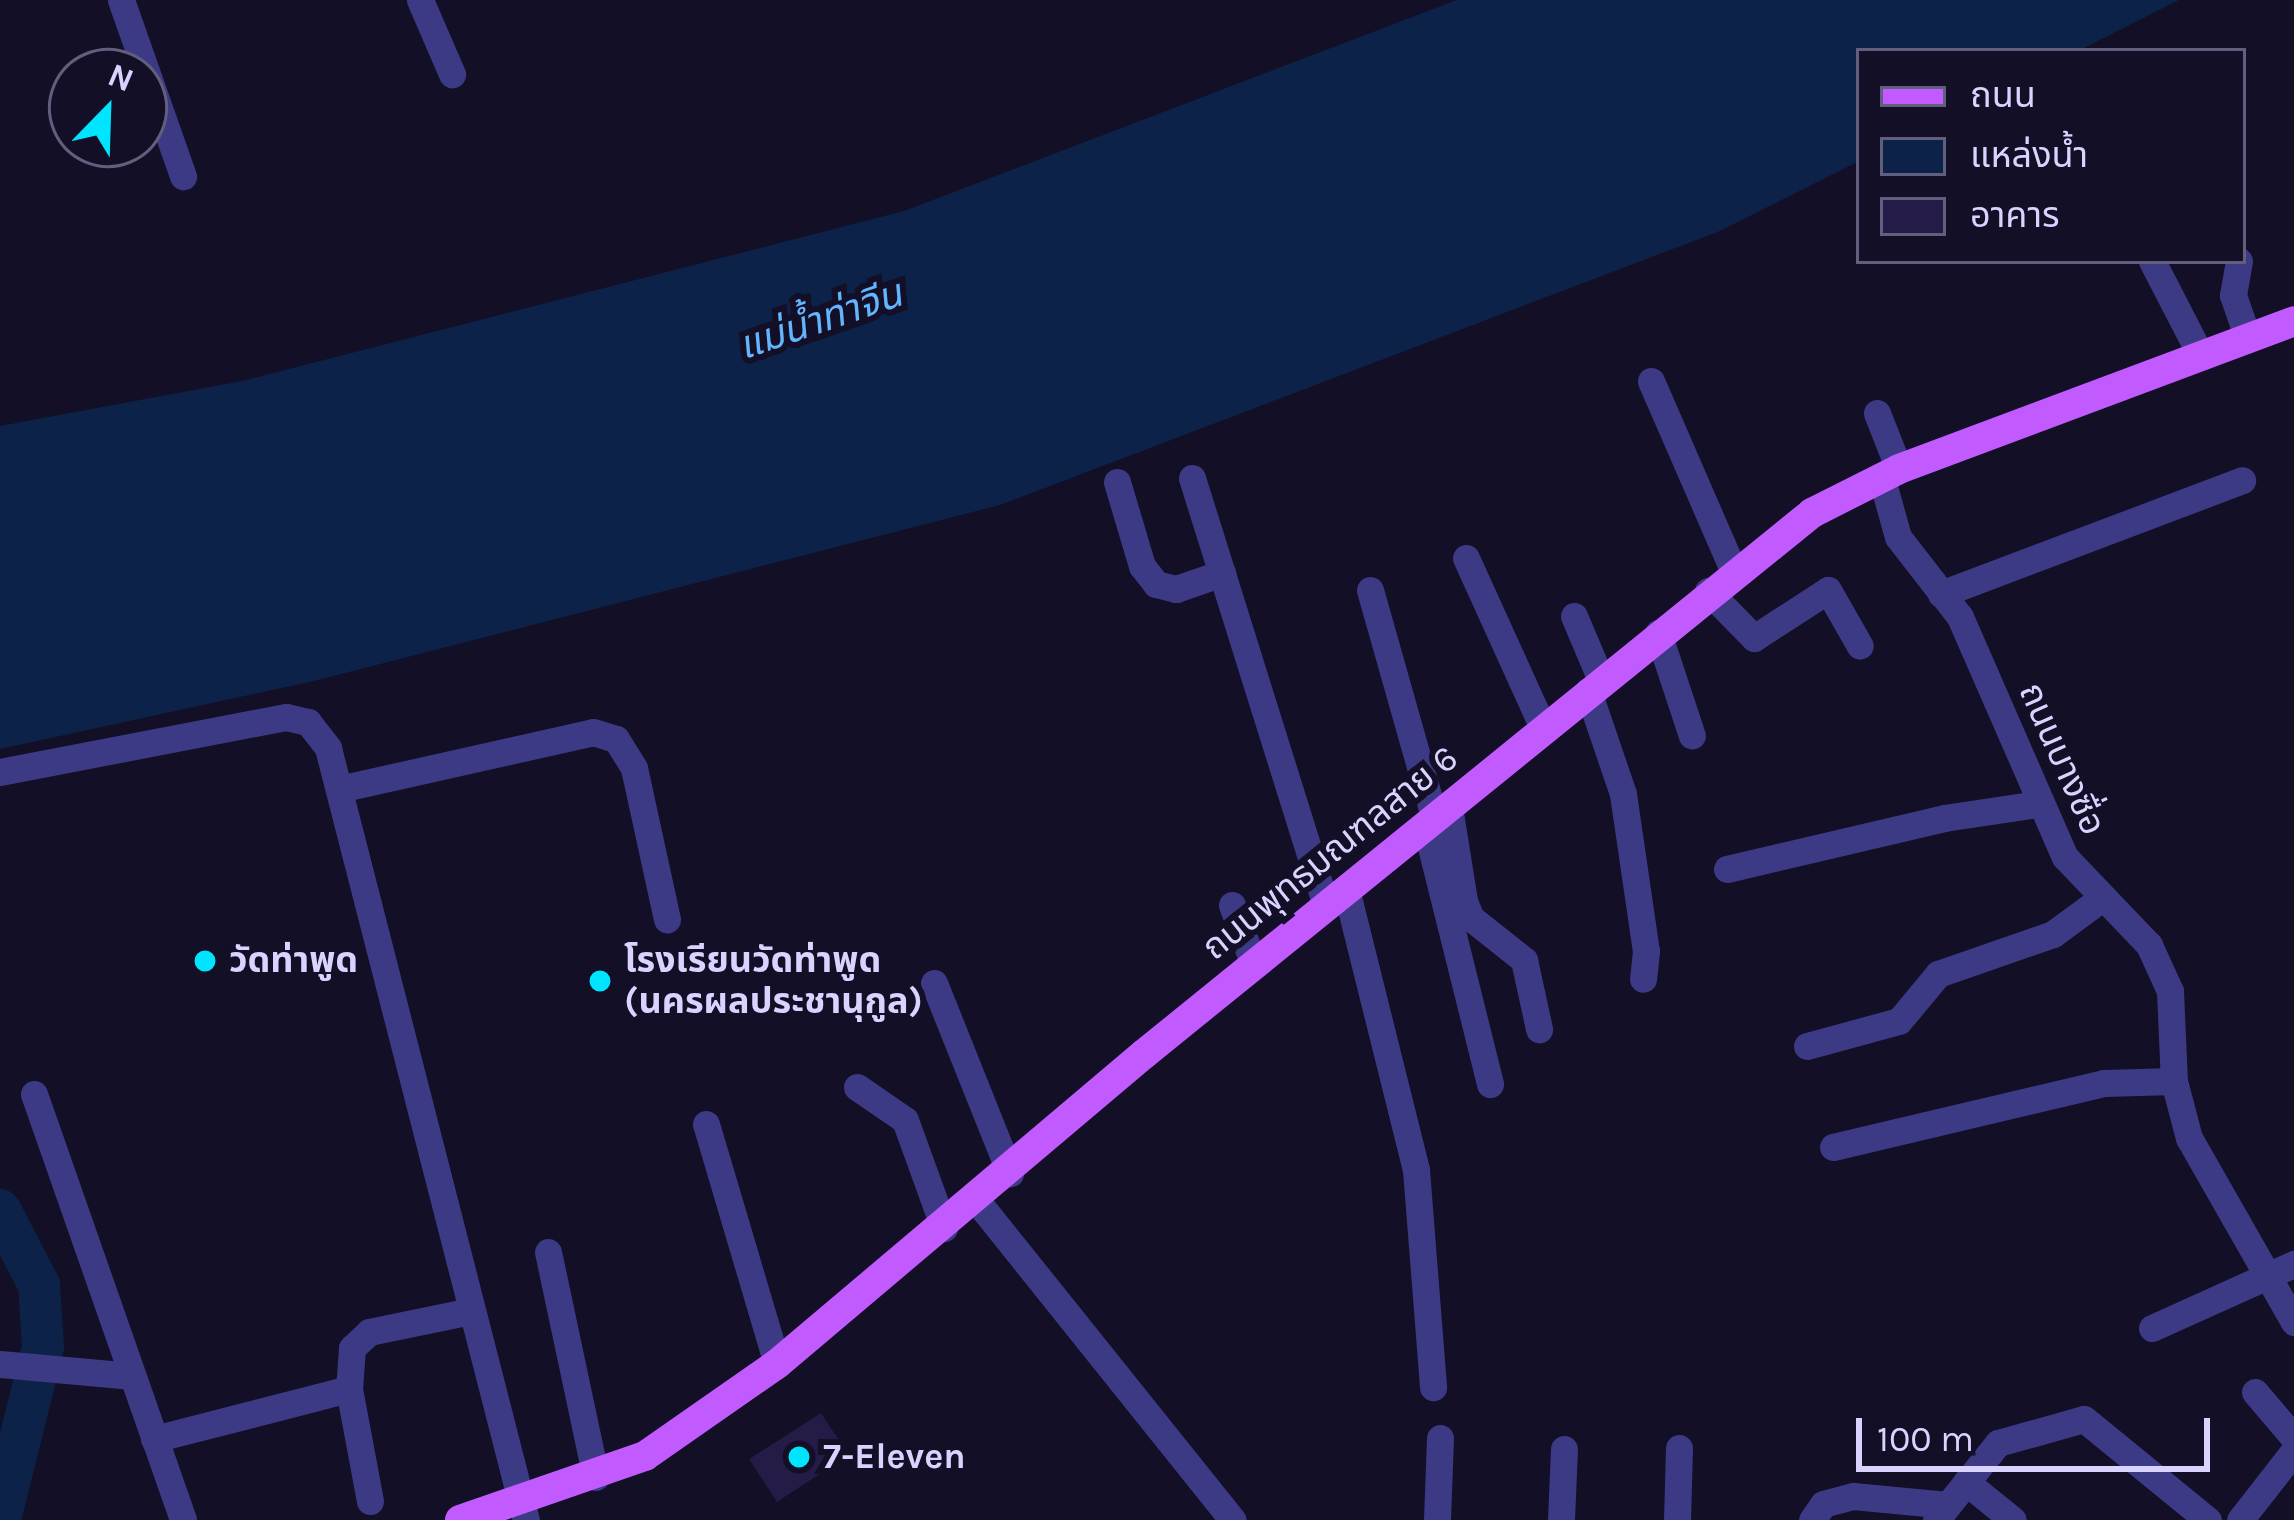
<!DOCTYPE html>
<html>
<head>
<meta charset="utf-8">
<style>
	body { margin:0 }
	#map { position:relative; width:2294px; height:1520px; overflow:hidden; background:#130f26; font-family:Karla,"Noto Sans Thai",sans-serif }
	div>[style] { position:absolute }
	.water>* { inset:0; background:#0c2248 }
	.river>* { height:42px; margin:-21px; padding:0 21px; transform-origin:21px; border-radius:21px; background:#0c2248 }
	.building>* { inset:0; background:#241b47 }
	.minor>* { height:27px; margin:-13.5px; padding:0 13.5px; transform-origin:13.5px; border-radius:13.5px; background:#3d3a85 }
	.major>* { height:30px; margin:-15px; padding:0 15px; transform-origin:15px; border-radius:15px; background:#c25bff }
	.dots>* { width:33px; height:33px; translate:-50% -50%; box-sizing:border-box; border:6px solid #130f26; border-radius:50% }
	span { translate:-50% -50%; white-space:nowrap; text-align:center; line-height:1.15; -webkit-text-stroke:12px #130f26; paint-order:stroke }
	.street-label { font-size:36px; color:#d9d4ff }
	.poi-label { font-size:36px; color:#d9d4ff; font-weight:700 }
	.left { translate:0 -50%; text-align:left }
	.water-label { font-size:39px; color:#62b6ff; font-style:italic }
	.legend { position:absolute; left:1856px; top:48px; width:390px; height:216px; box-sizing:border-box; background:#130f26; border:3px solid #625e7d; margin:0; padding:15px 21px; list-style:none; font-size:36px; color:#d9d4ff }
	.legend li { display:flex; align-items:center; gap:24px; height:60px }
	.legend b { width:60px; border:3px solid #625e7d }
	.north { position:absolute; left:48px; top:48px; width:120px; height:120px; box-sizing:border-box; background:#130f26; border:3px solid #625e7d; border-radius:50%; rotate:23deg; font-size:33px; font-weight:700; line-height:48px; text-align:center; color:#d9d4ff }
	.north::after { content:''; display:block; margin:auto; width:42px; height:54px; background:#00e5ff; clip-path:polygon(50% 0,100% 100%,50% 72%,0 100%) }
	.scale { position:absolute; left:1856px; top:1418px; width:354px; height:54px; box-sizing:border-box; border:6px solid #d9d4ff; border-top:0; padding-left:15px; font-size:36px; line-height:42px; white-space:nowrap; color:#d9d4ff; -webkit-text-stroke:9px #130f26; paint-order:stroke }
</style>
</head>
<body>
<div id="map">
	<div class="water">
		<div style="clip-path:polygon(1457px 0,2179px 0,2078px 51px,1859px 51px,1859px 161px,1720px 231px,1000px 505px,314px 681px,0 749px,0 426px,242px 381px,904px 211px)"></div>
	</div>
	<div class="river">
		<div style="left:0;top:1210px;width:85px;rotate:62.5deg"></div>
		<div style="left:39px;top:1285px;width:62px;rotate:86.3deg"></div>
		<div style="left:43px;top:1347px;width:178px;rotate:104deg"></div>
	</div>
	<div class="building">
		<div style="clip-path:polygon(821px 1413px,849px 1455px,777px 1502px,749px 1459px)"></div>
	</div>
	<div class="minor">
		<div style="left:121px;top:0;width:187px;rotate:70.6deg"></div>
		<div style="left:420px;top:0;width:81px;rotate:66.6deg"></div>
		<div style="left:2152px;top:261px;width:102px;rotate:62.7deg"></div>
		<div style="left:2239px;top:261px;width:35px;rotate:100deg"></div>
		<div style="left:2233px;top:295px;width:43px;rotate:71.1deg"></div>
		<div style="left:1651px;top:381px;width:208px;rotate:66.5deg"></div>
		<div style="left:1877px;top:413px;width:60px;rotate:68.6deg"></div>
		<div style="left:1881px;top:476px;width:63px;rotate:74.4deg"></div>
		<div style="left:1898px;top:537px;width:101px;rotate:52.2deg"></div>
		<div style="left:1960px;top:617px;width:262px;rotate:66.4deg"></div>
		<div style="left:2065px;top:857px;width:122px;rotate:46.3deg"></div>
		<div style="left:2149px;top:945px;width:51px;rotate:65.5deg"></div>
		<div style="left:2170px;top:991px;width:90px;rotate:87.5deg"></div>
		<div style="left:2174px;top:1081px;width:59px;rotate:75.3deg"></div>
		<div style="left:2189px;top:1138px;width:212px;rotate:60.3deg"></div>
		<div style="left:1192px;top:478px;width:448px;rotate:72.6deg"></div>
		<div style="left:1117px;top:482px;width:88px;rotate:73.4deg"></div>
		<div style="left:1142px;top:566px;width:23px;rotate:52deg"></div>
		<div style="left:1156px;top:584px;width:21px;rotate:14deg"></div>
		<div style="left:1176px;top:589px;width:49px;rotate:-19.2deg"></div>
		<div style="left:1466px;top:558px;width:187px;rotate:65.6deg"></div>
		<div style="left:1370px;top:590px;width:238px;rotate:74.2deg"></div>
		<div style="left:1708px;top:591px;width:66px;rotate:45.6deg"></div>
		<div style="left:1754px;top:638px;width:88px;rotate:-33deg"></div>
		<div style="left:1828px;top:590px;width:64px;rotate:60.3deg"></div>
		<div style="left:1941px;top:594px;width:322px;rotate:-20.7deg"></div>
		<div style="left:1574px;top:616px;width:69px;rotate:67.1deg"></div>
		<div style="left:1658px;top:633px;width:108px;rotate:71.7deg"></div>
		<div style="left:1588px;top:691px;width:109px;rotate:71.2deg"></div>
		<div style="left:1623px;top:794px;width:159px;rotate:81.7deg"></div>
		<div style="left:1646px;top:951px;width:28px;rotate:96deg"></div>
		<div style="left:0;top:772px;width:291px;rotate:-10.9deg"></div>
		<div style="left:286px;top:717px;width:23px;rotate:13deg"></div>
		<div style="left:308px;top:722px;width:33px;rotate:52deg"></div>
		<div style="left:328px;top:748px;width:797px;rotate:75.62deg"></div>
		<div style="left:339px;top:789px;width:260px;rotate:-12.6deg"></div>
		<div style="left:593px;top:732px;width:24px;rotate:17deg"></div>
		<div style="left:616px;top:739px;width:34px;rotate:58deg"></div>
		<div style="left:634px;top:768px;width:155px;rotate:77.7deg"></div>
		<div style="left:1449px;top:807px;width:95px;rotate:80.9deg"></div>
		<div style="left:1464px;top:901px;width:18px;rotate:68deg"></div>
		<div style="left:1471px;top:918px;width:68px;rotate:38.4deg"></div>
		<div style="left:1524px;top:960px;width:71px;rotate:77.7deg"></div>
		<div style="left:1426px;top:827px;width:265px;rotate:76deg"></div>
		<div style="left:1727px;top:869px;width:223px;rotate:-13.2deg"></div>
		<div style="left:1944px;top:818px;width:95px;rotate:-8.5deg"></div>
		<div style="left:1346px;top:889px;width:290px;rotate:76deg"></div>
		<div style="left:1416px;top:1170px;width:218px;rotate:85.5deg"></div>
		<div style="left:1232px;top:905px;width:64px;rotate:69.9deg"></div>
		<div style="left:934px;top:983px;width:205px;rotate:68.2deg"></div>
		<div style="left:1807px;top:1046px;width:95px;rotate:-15.2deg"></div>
		<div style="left:1899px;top:1021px;width:61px;rotate:-50.3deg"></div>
		<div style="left:1938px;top:974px;width:122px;rotate:-19.2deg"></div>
		<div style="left:2053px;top:934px;width:61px;rotate:-36.3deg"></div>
		<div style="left:857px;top:1087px;width:58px;rotate:34.5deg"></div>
		<div style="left:905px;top:1120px;width:115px;rotate:70.1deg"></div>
		<div style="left:34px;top:1094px;width:451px;rotate:70.7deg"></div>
		<div style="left:706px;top:1124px;width:250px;rotate:73.5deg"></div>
		<div style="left:1833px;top:1147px;width:278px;rotate:-13.3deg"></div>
		<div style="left:2104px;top:1083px;width:70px;rotate:-1.6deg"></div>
		<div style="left:977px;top:1201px;width:409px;rotate:51.3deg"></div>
		<div style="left:548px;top:1252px;width:230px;rotate:78deg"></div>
		<div style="left:2152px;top:1328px;width:156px;rotate:-24.3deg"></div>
		<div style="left:0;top:1364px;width:133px;rotate:5.2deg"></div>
		<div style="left:2255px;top:1392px;width:60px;rotate:49.7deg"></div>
		<div style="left:154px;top:1439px;width:201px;rotate:-14.4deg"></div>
		<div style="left:1966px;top:1482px;width:60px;rotate:39deg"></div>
		<div style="left:370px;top:1501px;width:114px;rotate:-100.6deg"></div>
		<div style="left:349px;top:1389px;width:41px;rotate:-85.8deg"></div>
		<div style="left:352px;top:1348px;width:23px;rotate:-43deg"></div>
		<div style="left:369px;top:1332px;width:104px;rotate:-11.6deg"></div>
		<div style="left:1437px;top:1520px;width:82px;rotate:-87.9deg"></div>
		<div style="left:1561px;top:1520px;width:71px;rotate:-87.6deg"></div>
		<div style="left:1677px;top:1520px;width:72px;rotate:-88.4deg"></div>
		<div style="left:1812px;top:1520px;width:19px;rotate:-55deg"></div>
		<div style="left:1823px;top:1504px;width:31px;rotate:-15deg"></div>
		<div style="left:1853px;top:1496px;width:95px;rotate:5.4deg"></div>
		<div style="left:1936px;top:1520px;width:99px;rotate:-51.2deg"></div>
		<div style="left:1998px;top:1443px;width:89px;rotate:-15.6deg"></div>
		<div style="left:2084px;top:1419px;width:160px;rotate:39.2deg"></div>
		<div style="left:2240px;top:1520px;width:88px;rotate:-52deg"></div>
	</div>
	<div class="major">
		<div style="left:460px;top:1520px;width:196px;rotate:-19.1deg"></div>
		<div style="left:645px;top:1456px;width:161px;rotate:-34.9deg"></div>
		<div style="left:777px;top:1364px;width:480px;rotate:-40.2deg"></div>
		<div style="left:1144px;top:1054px;width:860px;rotate:-39deg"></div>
		<div style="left:1812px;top:513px;width:97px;rotate:-26.8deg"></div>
		<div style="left:1899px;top:469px;width:422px;rotate:-20.5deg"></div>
	</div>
	<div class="dots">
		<div style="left:205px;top:961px;background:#00e5ff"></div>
		<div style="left:600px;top:981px;background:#00e5ff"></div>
		<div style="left:799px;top:1457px;background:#00e5ff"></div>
	</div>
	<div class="street-label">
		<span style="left:2062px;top:759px;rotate:66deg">ถนนบางซื่อ</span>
		<span style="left:1330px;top:853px;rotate:-39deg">ถนนพุทธมณฑลสาย 6</span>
	</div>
	<div class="poi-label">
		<span class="left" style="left:624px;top:981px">โรงเรียนวัดท่าพูด<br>(นครผลประชานุกูล)</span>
		<span class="left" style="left:229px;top:961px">วัดท่าพูด</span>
		<span class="left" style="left:823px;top:1457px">7-Eleven</span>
	</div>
	<div class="water-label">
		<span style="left:820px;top:320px;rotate:-19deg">แม่น้ำท่าจีน</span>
	</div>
	<ul class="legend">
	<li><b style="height:15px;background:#c25bff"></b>ถนน</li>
	<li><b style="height:33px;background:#0c2248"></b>แหล่งน้ำ</li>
	<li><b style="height:33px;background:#241b47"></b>อาคาร</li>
	</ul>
	<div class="north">N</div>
	<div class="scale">100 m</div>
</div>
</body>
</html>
